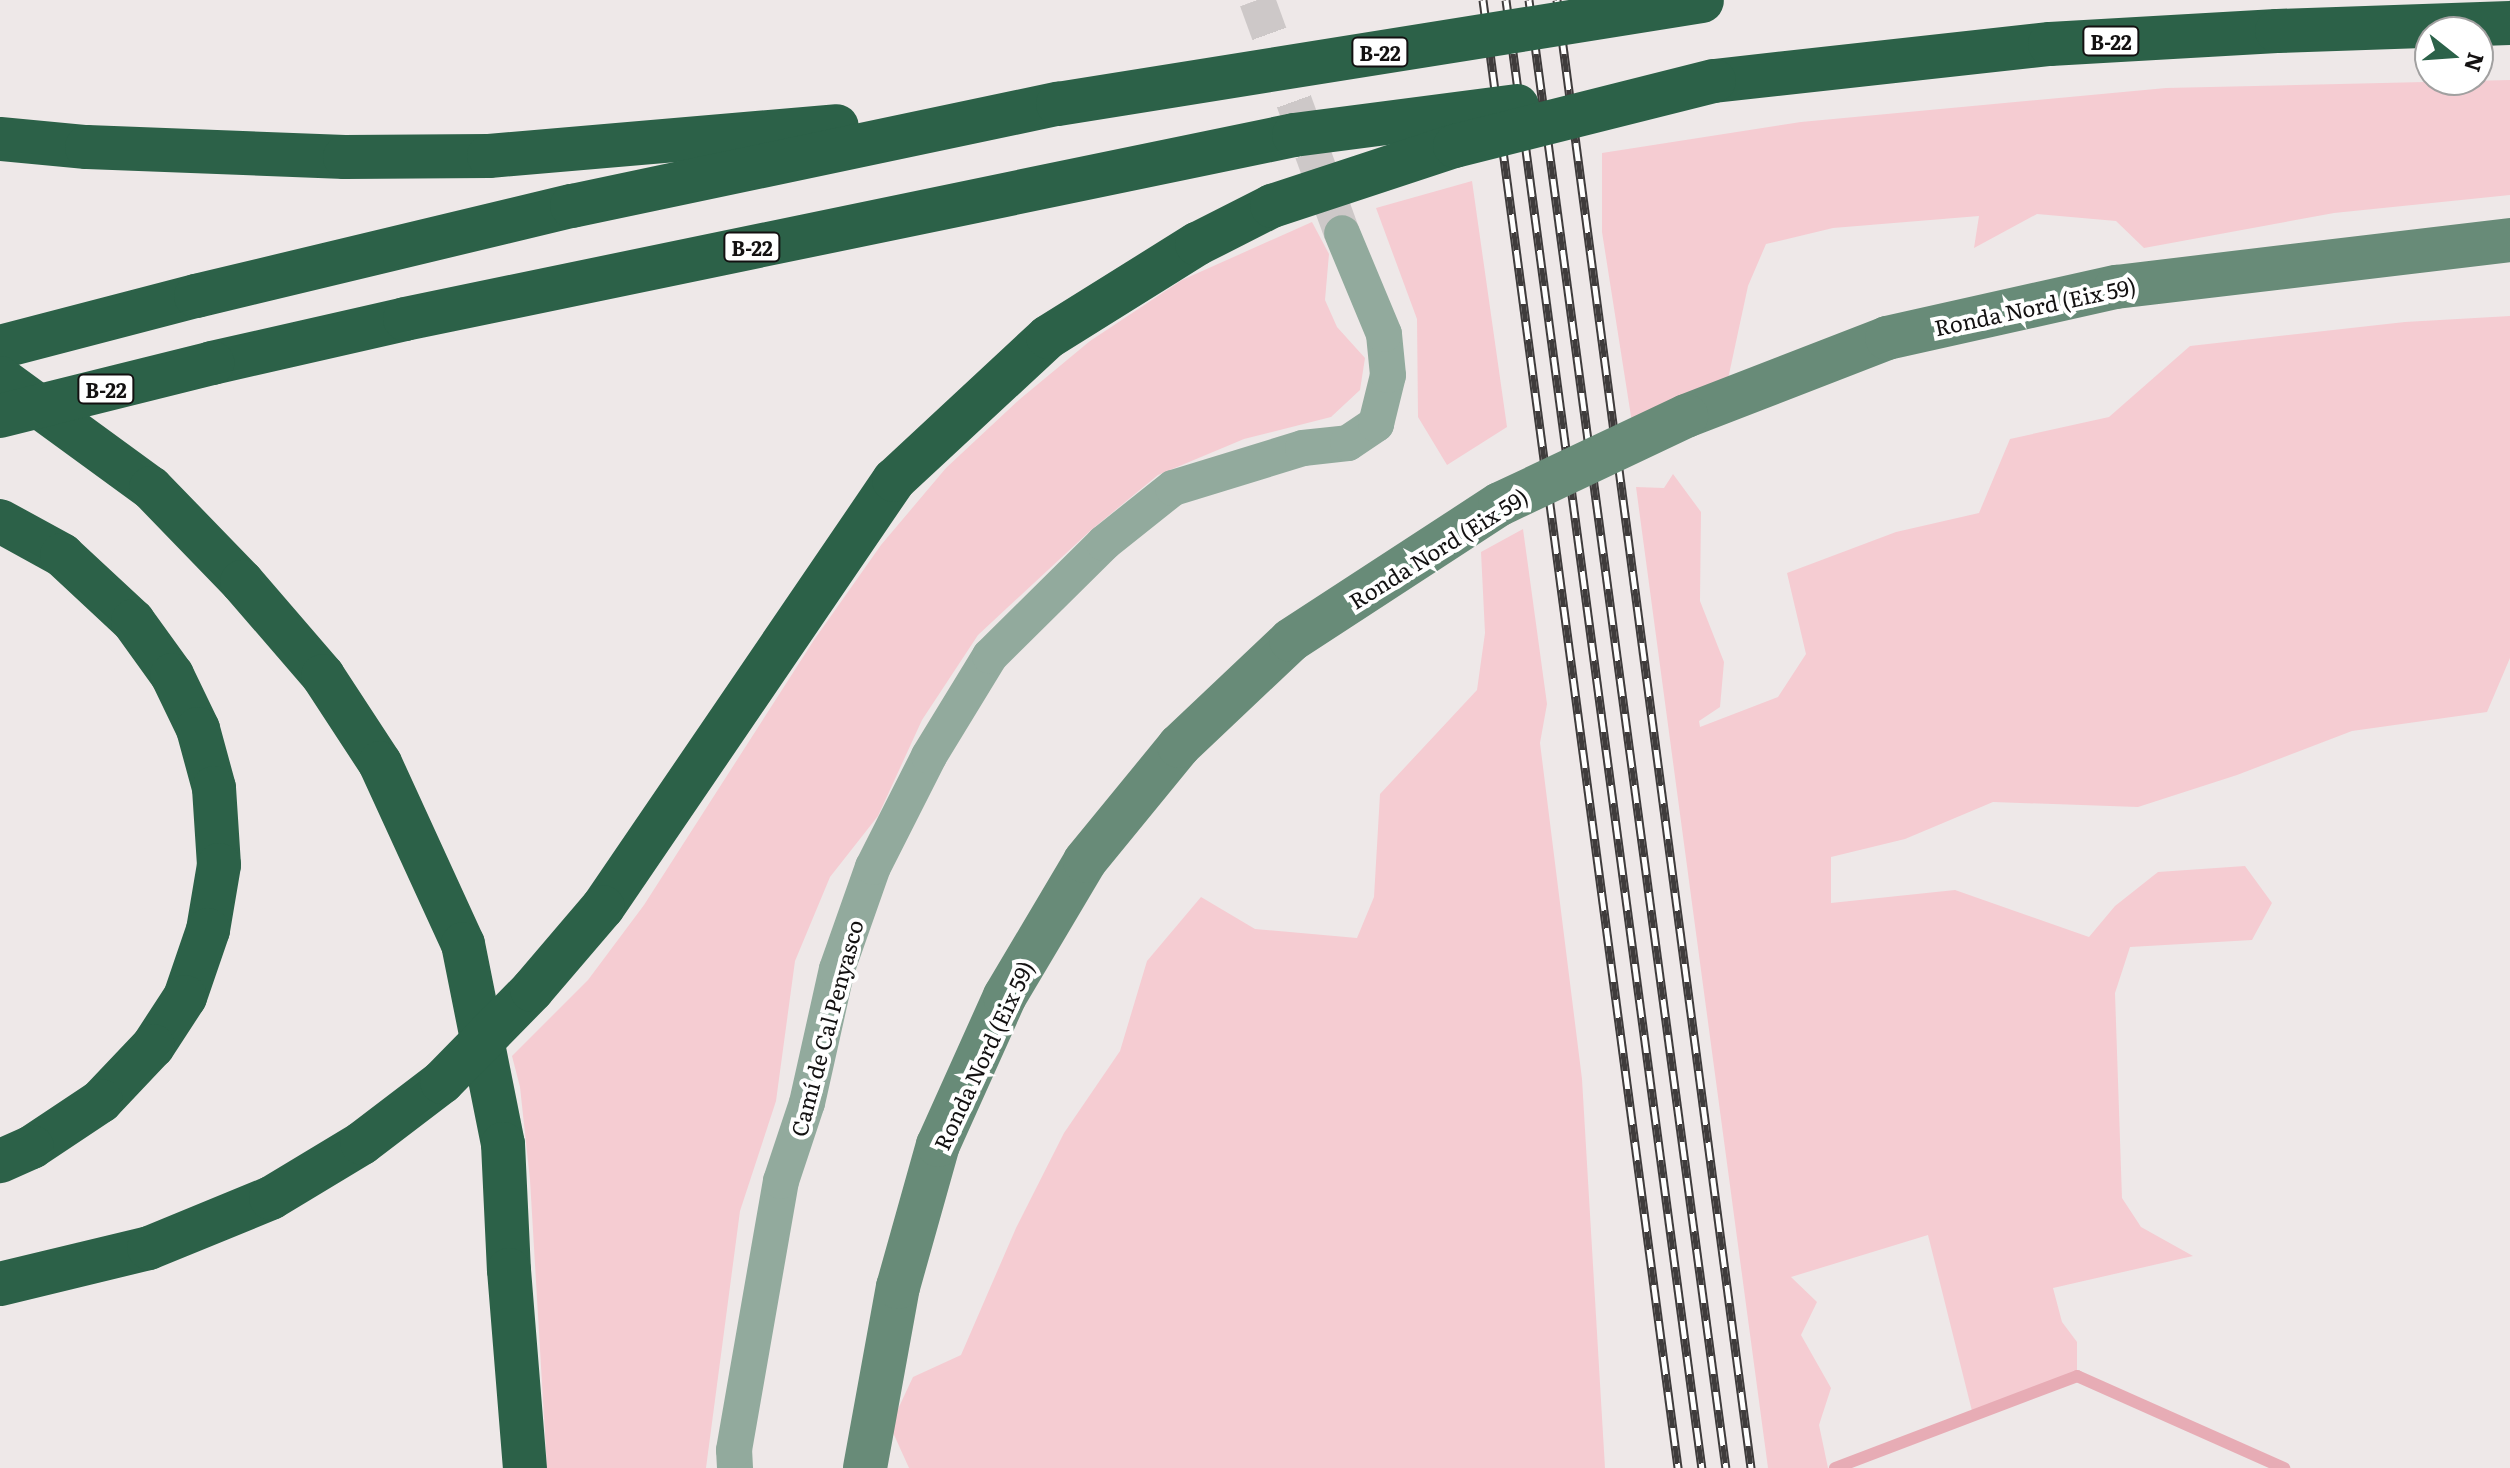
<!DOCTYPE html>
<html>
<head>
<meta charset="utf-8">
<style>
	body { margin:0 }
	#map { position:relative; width:2510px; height:1468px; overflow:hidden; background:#eee8e8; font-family:Literata,serif }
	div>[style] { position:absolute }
	.green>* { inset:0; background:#f5ccd2 }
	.stream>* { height:12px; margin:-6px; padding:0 6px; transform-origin:6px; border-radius:6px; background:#e7acb5 }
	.street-tunnel>* { height:36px; margin-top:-18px; transform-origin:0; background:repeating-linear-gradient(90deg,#cdc8c8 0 36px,transparent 0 54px) }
	.street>* { height:36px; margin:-18px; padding:0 18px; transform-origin:18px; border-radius:18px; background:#92aa9d }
	.secondary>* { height:44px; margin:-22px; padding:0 22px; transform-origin:22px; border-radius:22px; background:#688b78 }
	.highway>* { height:44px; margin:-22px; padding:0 22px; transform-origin:22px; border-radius:22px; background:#2c6148 }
	.rail>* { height:9px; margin-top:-4.5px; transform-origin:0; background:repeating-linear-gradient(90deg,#fff 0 18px,#3f3c3c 0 36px); box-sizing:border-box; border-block:2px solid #3f3c3c }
	.secondary-bridge>* { height:44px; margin:-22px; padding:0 22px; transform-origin:22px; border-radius:22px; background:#688b78 }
	.highway-bridge>* { height:44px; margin:-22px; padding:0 22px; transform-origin:22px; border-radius:22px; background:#2c6148 }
	span { translate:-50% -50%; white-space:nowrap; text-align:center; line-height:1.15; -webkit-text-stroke:8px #fff; paint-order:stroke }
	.shield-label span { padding:2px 6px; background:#fff; border:2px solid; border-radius:6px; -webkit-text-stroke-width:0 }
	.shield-label { font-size:20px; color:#131111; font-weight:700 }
	.street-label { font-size:22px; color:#131111 }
	.north { position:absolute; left:2414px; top:16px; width:80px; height:80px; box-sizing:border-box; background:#fff; border:2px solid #a1a0a0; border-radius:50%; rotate:107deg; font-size:22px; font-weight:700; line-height:32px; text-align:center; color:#131111 }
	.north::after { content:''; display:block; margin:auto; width:28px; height:36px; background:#2b6249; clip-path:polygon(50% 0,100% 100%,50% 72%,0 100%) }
</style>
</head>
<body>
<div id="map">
	<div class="green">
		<div style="clip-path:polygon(2510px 80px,2510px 195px,2334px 213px,2144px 248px,2116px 221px,2037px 214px,1974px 248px,1979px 216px,1833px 228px,1766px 244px,1748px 286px,1728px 379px,1633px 429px,1602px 232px,1602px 153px,1801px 122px,2166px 88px)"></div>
		<div style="clip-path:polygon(1472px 181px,1507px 427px,1447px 465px,1418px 417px,1417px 319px,1376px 208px)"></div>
		<div style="clip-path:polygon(1312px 222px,1329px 254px,1325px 300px,1337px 327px,1365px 358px,1360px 390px,1331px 417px,1244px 439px,1158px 475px,1090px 531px,978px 635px,922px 720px,878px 816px,830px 877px,795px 961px,776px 1101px,740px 1211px,706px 1468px,547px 1468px,530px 1180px,520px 1087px,512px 1056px,588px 980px,644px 905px,814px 640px,881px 545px,946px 468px,1020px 399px,1090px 341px,1182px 280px)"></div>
		<div style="clip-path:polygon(2510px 316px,2510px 658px,2487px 712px,2352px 731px,2237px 775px,2138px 807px,1993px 802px,1905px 839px,1831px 857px,1831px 903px,1955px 890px,2089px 937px,2115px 906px,2158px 872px,2245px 866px,2272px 903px,2252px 940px,2130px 947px,2115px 993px,2122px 1198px,2141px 1227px,2193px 1256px,2053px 1288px,2062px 1322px,2077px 1342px,2077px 1376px,1973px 1415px,1928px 1235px,1791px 1277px,1817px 1302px,1801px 1335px,1831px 1388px,1819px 1425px,1828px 1468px,1768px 1468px,1636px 487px,1664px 488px,1673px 474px,1701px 512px,1700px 601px,1724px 662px,1720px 707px,1699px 721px,1700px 727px,1778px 697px,1806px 654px,1787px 573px,1896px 532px,1979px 513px,2010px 439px,2109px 417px,2190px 346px,2405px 322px)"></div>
		<div style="clip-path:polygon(1523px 529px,1547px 704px,1540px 743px,1582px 1079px,1605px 1468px,909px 1468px,890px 1426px,913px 1377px,961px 1355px,1016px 1228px,1064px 1133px,1120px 1051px,1147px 961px,1201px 897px,1255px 929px,1357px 938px,1374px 897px,1380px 794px,1477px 690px,1485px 633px,1481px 552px)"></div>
	</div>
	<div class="stream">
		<div style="left:1835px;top:1468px;width:259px;rotate:-20.8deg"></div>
		<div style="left:2077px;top:1376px;width:227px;rotate:24deg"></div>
	</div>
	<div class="street-tunnel">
		<div style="left:1257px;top:0;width:248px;rotate:70deg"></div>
	</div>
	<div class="street">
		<div style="left:735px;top:1468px;width:18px;rotate:-93deg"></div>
		<div style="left:734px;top:1450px;width:273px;rotate:-80.1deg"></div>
		<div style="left:781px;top:1181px;width:82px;rotate:-71.6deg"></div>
		<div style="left:807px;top:1103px;width:137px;rotate:-77.4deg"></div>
		<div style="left:837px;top:969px;width:108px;rotate:-70.6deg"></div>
		<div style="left:873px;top:867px;width:124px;rotate:-63.2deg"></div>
		<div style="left:929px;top:756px;width:117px;rotate:-58.6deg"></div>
		<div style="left:990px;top:656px;width:161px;rotate:-44.7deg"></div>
		<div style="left:1104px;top:543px;width:88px;rotate:-38.6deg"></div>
		<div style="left:1173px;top:488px;width:136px;rotate:-17.1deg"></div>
		<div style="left:1303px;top:448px;width:45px;rotate:-6.3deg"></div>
		<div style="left:1348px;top:443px;width:34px;rotate:-34deg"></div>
		<div style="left:1376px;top:424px;width:50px;rotate:-76.2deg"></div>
		<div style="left:1388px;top:375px;width:41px;rotate:-95.6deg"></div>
		<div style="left:1384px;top:334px;width:109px;rotate:-112.6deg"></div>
	</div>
	<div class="secondary">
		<div style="left:1686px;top:416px;width:216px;rotate:-21.2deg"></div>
		<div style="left:1887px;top:338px;width:235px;rotate:-12.6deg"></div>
		<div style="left:2116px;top:287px;width:397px;rotate:-6.8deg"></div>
		<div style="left:865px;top:1468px;width:184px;rotate:-79.7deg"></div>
		<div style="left:898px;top:1287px;width:148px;rotate:-74.3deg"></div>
		<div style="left:938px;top:1145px;width:163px;rotate:-65.8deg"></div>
		<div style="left:1005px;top:996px;width:157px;rotate:-59.3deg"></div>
		<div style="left:1085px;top:861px;width:149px;rotate:-50.7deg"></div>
		<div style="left:1179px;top:746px;width:154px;rotate:-43.4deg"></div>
		<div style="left:1291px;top:640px;width:249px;rotate:-33.1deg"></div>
	</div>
	<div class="highway">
		<div style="left:1714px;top:81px;width:338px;rotate:-6.3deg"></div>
		<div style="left:2050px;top:44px;width:227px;rotate:-3.3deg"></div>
		<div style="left:2277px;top:31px;width:233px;rotate:-2deg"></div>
		<div style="left:0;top:139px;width:87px;rotate:5.3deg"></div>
		<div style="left:87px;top:147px;width:258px;rotate:2.2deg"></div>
		<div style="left:345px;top:157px;width:144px;rotate:-0.4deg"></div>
		<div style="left:489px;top:156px;width:349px;rotate:-4.9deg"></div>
		<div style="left:0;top:347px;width:203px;rotate:-14.6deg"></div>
		<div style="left:196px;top:296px;width:387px;rotate:-13.5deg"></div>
		<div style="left:572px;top:206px;width:497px;rotate:-11.9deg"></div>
		<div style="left:212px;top:363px;width:198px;rotate:-12.8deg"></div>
		<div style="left:405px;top:319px;width:908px;rotate:-11.69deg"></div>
		<div style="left:0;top:378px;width:187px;rotate:36.1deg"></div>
		<div style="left:151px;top:488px;width:131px;rotate:45.9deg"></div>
		<div style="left:242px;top:582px;width:124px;rotate:49.2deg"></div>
		<div style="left:323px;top:676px;width:104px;rotate:56.8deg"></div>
		<div style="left:380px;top:763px;width:199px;rotate:65.4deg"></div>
		<div style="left:463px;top:944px;width:204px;rotate:78.7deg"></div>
		<div style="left:503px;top:1144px;width:126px;rotate:87.3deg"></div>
		<div style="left:509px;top:1270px;width:199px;rotate:85.4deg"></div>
		<div style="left:0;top:521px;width:71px;rotate:28.7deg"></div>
		<div style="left:62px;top:555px;width:97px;rotate:42.9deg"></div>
		<div style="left:133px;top:621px;width:67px;rotate:54.2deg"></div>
		<div style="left:172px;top:675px;width:60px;rotate:64.3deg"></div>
		<div style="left:198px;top:729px;width:61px;rotate:74.8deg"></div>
		<div style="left:214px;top:788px;width:77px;rotate:86.3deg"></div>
		<div style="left:219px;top:865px;width:66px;rotate:99.6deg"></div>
		<div style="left:208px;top:930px;width:71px;rotate:108.9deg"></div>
		<div style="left:185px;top:997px;width:59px;rotate:123.1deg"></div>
		<div style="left:153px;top:1046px;width:76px;rotate:133.4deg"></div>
		<div style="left:101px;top:1101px;width:83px;rotate:146.3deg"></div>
		<div style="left:32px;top:1147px;width:35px;rotate:156deg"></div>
		<div style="left:603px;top:907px;width:517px;rotate:-55.73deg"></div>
		<div style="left:894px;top:480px;width:210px;rotate:-42.9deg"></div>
		<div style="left:1048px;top:337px;width:176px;rotate:-32deg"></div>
		<div style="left:1197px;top:244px;width:84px;rotate:-26.9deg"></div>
	</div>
	<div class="rail">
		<div style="left:1483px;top:0;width:1481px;rotate:82.43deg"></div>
		<div style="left:1506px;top:0;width:1481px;rotate:82.4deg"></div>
		<div style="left:1529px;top:0;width:1481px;rotate:82.36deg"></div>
		<div style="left:1557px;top:0;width:1481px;rotate:82.47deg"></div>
	</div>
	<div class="secondary-bridge">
		<div style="left:1500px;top:504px;width:206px;rotate:-25.3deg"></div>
	</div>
	<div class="highway-bridge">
		<div style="left:1058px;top:104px;width:652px;rotate:-9.09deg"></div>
		<div style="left:1294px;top:135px;width:225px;rotate:-7.4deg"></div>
		<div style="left:1272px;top:206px;width:193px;rotate:-18.2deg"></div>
		<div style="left:1455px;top:146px;width:267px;rotate:-14.1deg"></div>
		<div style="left:0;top:416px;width:219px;rotate:-14deg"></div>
		<div style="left:0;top:1284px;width:153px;rotate:-13.6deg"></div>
		<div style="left:149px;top:1248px;width:132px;rotate:-22.3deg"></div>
		<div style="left:271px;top:1198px;width:106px;rotate:-31.1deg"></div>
		<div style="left:362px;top:1143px;width:101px;rotate:-37.3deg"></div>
		<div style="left:442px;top:1082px;width:129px;rotate:-45.6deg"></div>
		<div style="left:532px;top:990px;width:109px;rotate:-49.5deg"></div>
	</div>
	<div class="shield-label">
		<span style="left:2111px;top:41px">B-22</span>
		<span style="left:1380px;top:52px">B-22</span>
		<span style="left:752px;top:247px">B-22</span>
		<span style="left:106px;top:389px">B-22</span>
	</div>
	<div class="street-label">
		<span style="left:2035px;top:306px;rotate:-12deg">Ronda Nord (Eix 59)</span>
		<span style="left:1438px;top:548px;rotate:-32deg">Ronda Nord (Eix 59)</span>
		<span style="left:826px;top:1028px;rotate:-75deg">Camí de Cal Penyasco</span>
		<span style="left:983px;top:1055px;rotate:-65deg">Ronda Nord (Eix 59)</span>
	</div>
	<div class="north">N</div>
</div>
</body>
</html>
